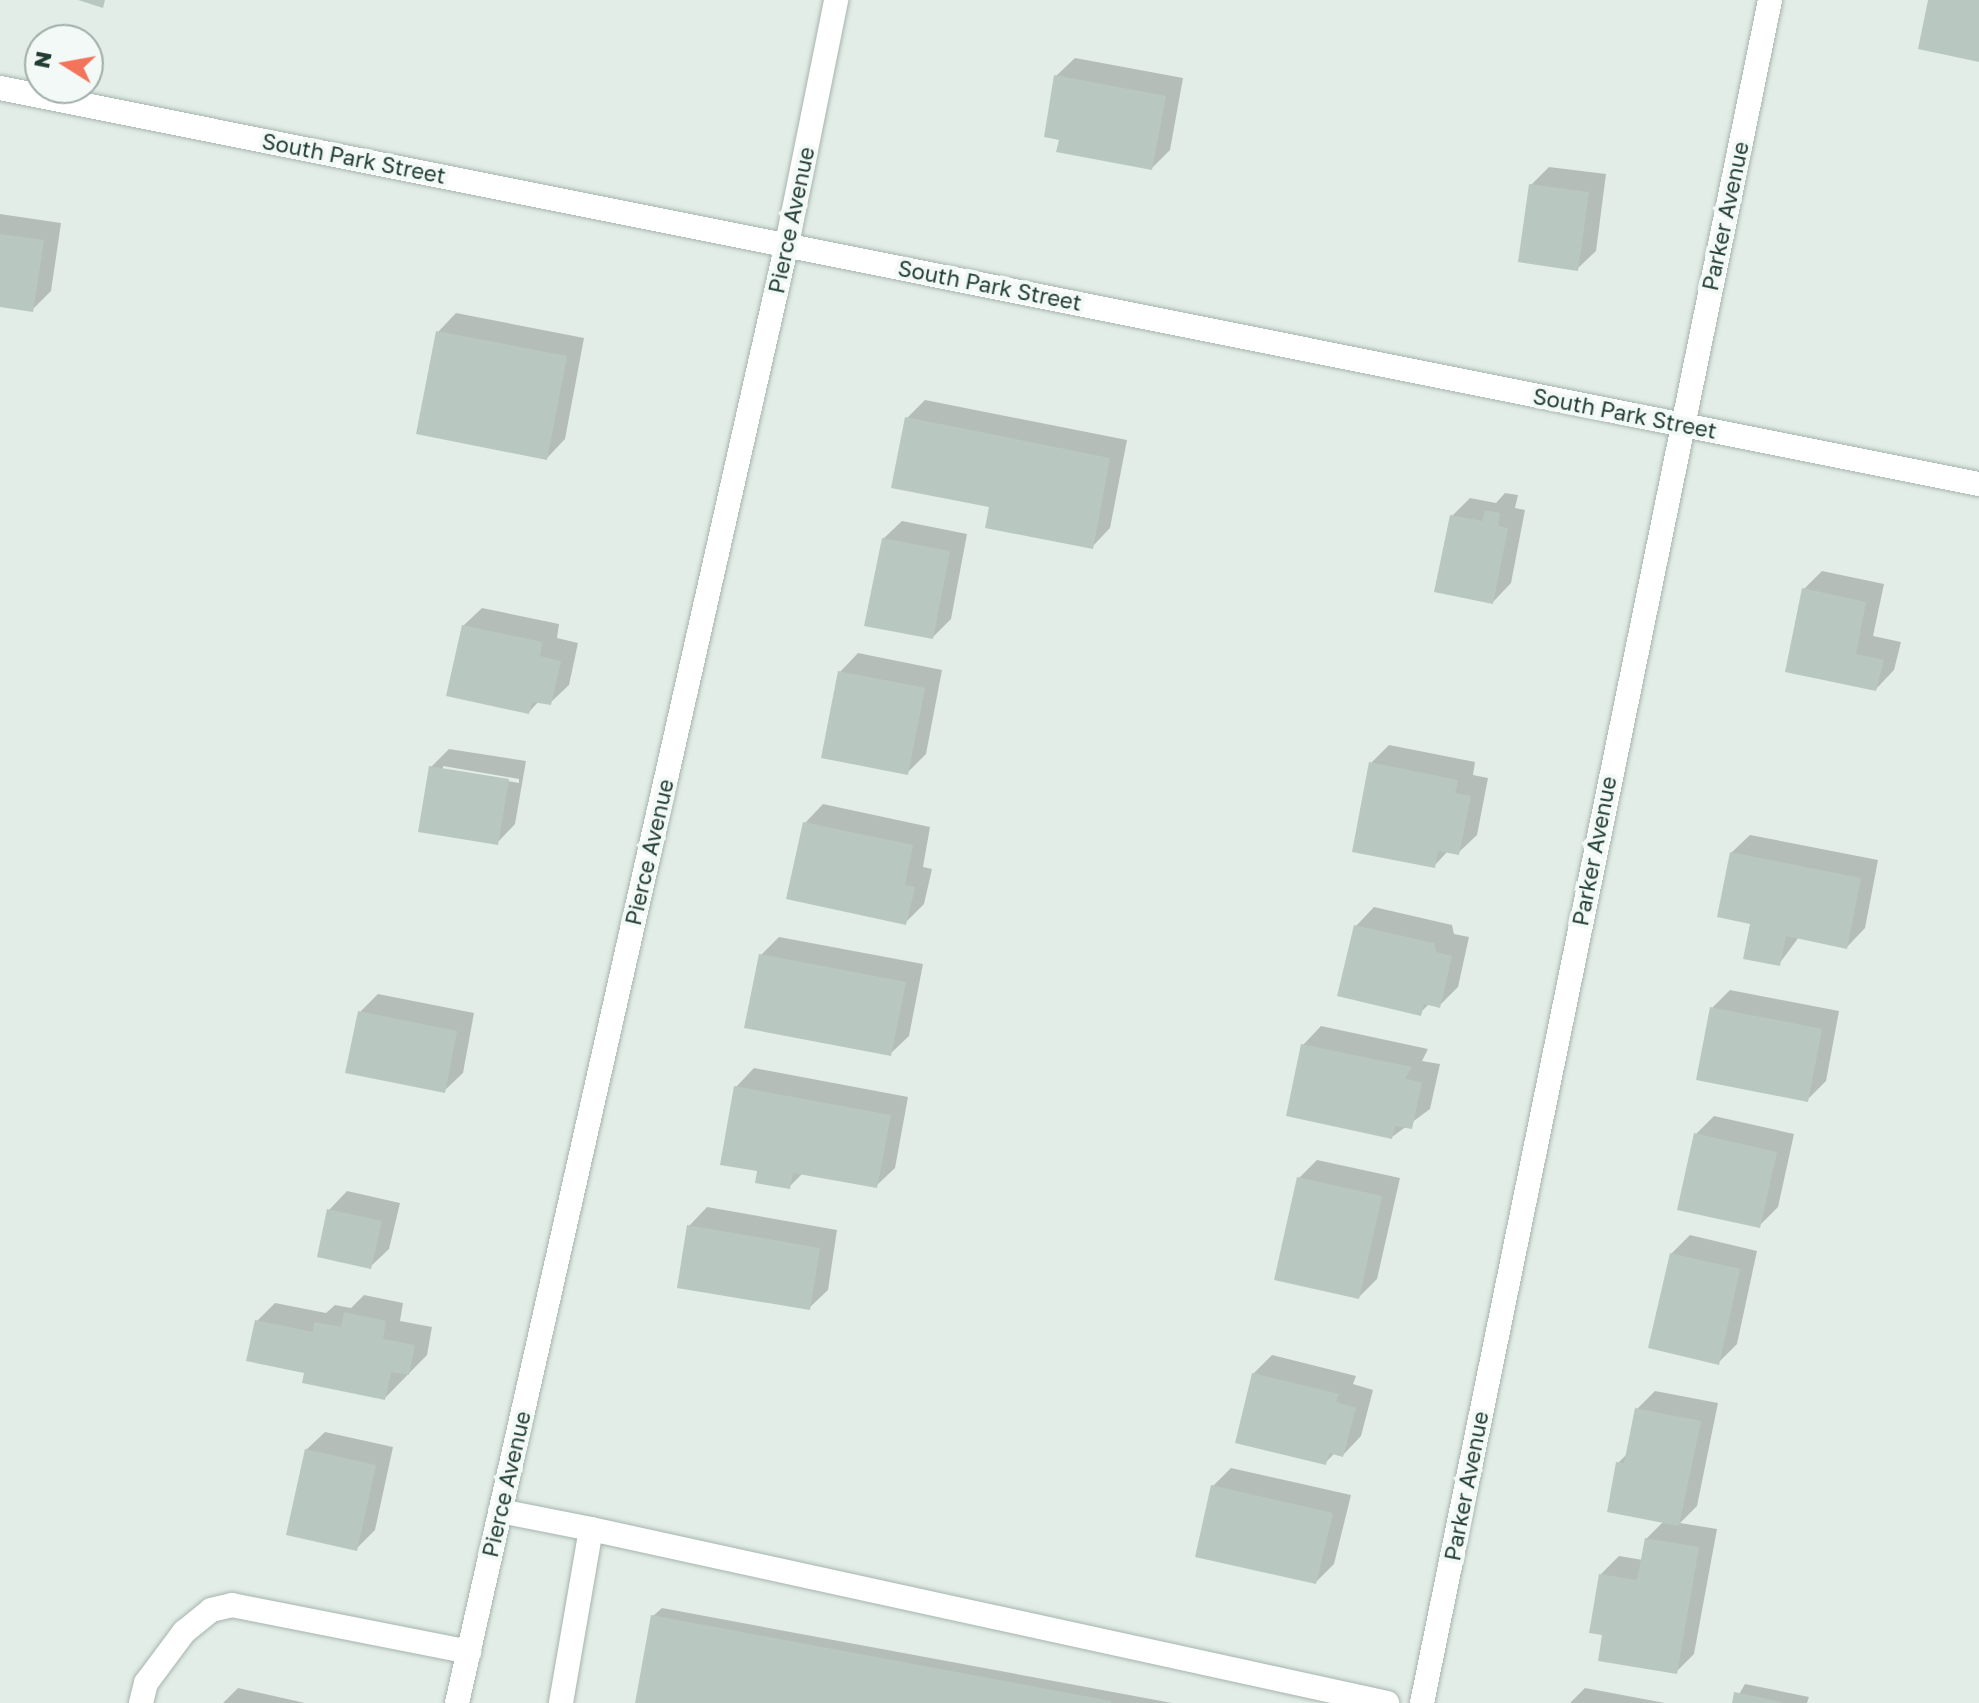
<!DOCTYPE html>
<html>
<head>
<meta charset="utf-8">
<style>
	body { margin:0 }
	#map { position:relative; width:1979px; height:1703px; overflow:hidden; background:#e3ede7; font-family:"Golos Text",sans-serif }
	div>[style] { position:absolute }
	.shadow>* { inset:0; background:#0003 }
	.building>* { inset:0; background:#b8c8c0 }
	.roads { filter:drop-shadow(0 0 2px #a5b5ae) drop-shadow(0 0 2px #a5b5ae) }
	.lane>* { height:24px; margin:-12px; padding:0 12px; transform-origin:12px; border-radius:12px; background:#fff }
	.street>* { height:24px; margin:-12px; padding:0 12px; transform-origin:12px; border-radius:12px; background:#fff }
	span { translate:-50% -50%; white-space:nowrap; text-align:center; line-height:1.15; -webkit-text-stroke:8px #f3f9f6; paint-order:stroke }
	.street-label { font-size:22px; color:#223e34 }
	.north { position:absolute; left:24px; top:24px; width:80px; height:80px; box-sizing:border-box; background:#f3f9f6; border:2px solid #9faea8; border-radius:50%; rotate:281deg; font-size:22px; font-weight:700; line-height:32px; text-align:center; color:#223e34 }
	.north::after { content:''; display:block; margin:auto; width:28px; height:36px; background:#f3745b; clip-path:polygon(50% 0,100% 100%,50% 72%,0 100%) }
</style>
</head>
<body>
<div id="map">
	<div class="shadow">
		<div style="clip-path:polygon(1075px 58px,1183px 78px,1170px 150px,1152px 168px,1061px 138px,1056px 76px)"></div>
		<div style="clip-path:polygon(1549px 167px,1606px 174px,1596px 251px,1577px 269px,1531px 185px)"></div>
		<div style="clip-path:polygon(0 214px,61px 223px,51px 291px,33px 309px,0 305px)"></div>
		<div style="clip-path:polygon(456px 313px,584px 338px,565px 439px,547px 458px,438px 332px)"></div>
		<div style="clip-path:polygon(925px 400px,1127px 440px,1110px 528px,1092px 547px,992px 505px,907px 418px)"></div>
		<div style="clip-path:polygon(1505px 493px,1518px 495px,1515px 508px,1525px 510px,1511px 583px,1493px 602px,1452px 516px,1470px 498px,1496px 503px)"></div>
		<div style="clip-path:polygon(902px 521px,967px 534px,951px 619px,933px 637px,883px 539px)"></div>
		<div style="clip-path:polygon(1822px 571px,1884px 584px,1873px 636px,1901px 642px,1894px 670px,1876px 689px,1804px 589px)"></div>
		<div style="clip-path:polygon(482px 608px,559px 624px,557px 638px,578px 643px,569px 685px,550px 703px,539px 701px,529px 712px,463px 626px)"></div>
		<div style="clip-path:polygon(858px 653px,942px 670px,926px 754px,907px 773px,840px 672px)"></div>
		<div style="clip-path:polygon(1389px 745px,1475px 762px,1473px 775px,1488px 778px,1477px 835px,1458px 853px,1448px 851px,1434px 866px,1371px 763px)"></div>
		<div style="clip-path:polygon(evenodd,449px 749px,526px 761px,515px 824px,497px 843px,431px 767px,449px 749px,443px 766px,519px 779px,519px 783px,443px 770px,443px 766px)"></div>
		<div style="clip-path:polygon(823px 804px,930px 827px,923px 867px,932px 869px,924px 904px,905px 923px,805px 823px)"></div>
		<div style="clip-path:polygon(1750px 835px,1878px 860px,1865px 928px,1847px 947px,1799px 937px,1779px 964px,1753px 922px,1731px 853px)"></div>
		<div style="clip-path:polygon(1374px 907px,1452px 925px,1454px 934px,1469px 937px,1458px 987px,1439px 1006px,1430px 1003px,1420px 1013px,1356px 926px)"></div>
		<div style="clip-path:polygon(779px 937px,923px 964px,909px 1036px,890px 1054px,761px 955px)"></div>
		<div style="clip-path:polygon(1730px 990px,1839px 1011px,1826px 1081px,1807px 1100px,1712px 1008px)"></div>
		<div style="clip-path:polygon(378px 994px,474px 1013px,463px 1073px,444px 1091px,360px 1012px)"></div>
		<div style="clip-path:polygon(1321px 1026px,1428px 1049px,1422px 1061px,1440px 1064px,1430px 1109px,1392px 1137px,1303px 1045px)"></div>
		<div style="clip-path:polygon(754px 1068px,908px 1097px,895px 1168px,876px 1186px,803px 1173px,789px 1187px,760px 1170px,736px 1087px)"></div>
		<div style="clip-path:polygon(1714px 1116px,1794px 1134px,1778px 1207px,1760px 1225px,1696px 1134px)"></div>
		<div style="clip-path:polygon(1317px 1160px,1400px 1178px,1377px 1279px,1359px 1297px,1299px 1178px)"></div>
		<div style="clip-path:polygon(347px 1191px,400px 1203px,389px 1249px,370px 1267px,329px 1210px)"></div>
		<div style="clip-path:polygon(707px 1207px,837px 1230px,828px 1290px,809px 1308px,689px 1226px)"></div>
		<div style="clip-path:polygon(1690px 1235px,1757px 1251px,1737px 1344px,1719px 1362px,1671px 1254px)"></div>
		<div style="clip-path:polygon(364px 1295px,403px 1303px,400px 1321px,432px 1327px,427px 1355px,385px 1398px,306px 1372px,257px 1321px,275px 1303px,326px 1313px,335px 1305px,351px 1308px)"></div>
		<div style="clip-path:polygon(1272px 1355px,1356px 1376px,1353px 1384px,1373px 1390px,1361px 1436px,1343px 1455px,1335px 1453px,1325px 1463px,1253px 1374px)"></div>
		<div style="clip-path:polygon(1655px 1391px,1718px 1403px,1697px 1506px,1680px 1523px,1717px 1529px,1694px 1654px,1676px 1672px,1604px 1633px,1601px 1574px,1619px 1556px,1643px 1560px,1646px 1539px,1664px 1521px,1618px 1463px,1629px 1452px,1637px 1409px)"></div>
		<div style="clip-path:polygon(325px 1432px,393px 1447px,375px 1530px,357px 1548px,306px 1450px)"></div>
		<div style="clip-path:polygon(1231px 1468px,1351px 1495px,1334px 1564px,1316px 1582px,1213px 1486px)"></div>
		<div style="clip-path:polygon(662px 1608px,1172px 1703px,637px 1703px,653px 1616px)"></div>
		<div style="clip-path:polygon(1745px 1684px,1809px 1697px,1807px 1703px,1734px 1703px)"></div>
		<div style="clip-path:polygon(238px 1688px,305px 1703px,223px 1703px)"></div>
		<div style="clip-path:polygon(1585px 1688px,1665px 1703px,1570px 1703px)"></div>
	</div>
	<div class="building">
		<div style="clip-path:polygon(78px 0,105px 0,103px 8px)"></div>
		<div style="clip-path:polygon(1928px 0,1979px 0,1979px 62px,1918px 49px)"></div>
		<div style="clip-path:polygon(1054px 75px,1166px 96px,1152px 170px,1056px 152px,1059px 140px,1044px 137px)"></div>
		<div style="clip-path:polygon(1529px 184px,1589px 192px,1578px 271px,1518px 262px)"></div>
		<div style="clip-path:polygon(0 234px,44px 240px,33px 312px,0 307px)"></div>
		<div style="clip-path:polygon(436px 331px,567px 356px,547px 460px,416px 434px)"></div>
		<div style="clip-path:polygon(905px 417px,1110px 458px,1093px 549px,985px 528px,989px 507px,891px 488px)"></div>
		<div style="clip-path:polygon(1485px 510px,1500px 513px,1498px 526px,1508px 528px,1493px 604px,1434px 592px,1450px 515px,1482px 521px)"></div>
		<div style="clip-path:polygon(882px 538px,950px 551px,933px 639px,864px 626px)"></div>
		<div style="clip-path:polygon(1802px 588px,1866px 602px,1856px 654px,1884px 660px,1876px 691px,1785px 672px)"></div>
		<div style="clip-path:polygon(462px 625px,542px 642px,540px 656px,561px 661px,551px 705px,532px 702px,529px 714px,446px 696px)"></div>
		<div style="clip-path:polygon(838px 671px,925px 688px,908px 775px,821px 758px)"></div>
		<div style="clip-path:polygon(1369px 762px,1458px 780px,1455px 793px,1471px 796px,1459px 855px,1438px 851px,1435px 868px,1352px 852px)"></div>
		<div style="clip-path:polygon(429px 766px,509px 779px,498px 845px,418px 832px)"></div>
		<div style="clip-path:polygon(803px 822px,913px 845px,905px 885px,915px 887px,906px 925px,786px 899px)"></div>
		<div style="clip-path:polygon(1730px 852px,1861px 878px,1847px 949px,1786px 936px,1780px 966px,1743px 959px,1750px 924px,1717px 917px)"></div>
		<div style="clip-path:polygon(1354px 925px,1434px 943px,1436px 952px,1452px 956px,1440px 1008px,1424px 1004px,1421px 1016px,1337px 996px)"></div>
		<div style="clip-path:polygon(759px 954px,906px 982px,891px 1056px,744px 1028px)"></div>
		<div style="clip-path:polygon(1710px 1007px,1822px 1029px,1808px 1102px,1696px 1080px)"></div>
		<div style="clip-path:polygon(358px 1011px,457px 1031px,445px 1093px,345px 1073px)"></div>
		<div style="clip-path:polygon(1301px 1044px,1412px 1067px,1405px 1079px,1422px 1082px,1412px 1129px,1395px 1126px,1392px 1139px,1286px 1116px)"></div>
		<div style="clip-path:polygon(734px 1086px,891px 1115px,877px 1188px,793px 1173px,790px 1189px,755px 1183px,757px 1171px,720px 1165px)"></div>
		<div style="clip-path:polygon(1694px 1133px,1777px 1152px,1760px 1228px,1677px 1210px)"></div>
		<div style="clip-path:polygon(1297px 1177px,1382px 1196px,1359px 1299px,1274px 1280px)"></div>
		<div style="clip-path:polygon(327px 1209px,382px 1221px,371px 1269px,317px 1257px)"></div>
		<div style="clip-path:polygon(687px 1225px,820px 1248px,810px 1310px,677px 1288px)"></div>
		<div style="clip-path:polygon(1670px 1253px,1740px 1269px,1719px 1365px,1648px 1348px)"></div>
		<div style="clip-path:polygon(344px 1312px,386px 1321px,383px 1339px,415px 1345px,409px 1375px,391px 1372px,385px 1400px,302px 1383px,304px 1373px,246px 1361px,255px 1320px,313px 1332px,314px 1322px,341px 1327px)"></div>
		<div style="clip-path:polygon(1252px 1373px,1339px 1394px,1336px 1402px,1356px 1408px,1343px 1457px,1329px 1453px,1326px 1465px,1235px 1443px)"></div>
		<div style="clip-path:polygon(1635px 1408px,1701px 1421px,1679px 1526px,1607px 1512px,1616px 1462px,1624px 1463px)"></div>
		<div style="clip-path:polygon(305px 1449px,376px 1465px,357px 1551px,286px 1535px)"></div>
		<div style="clip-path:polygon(1211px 1485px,1333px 1513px,1316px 1584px,1195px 1557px)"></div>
		<div style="clip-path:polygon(1645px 1538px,1699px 1547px,1677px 1674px,1598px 1661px,1602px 1635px,1589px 1633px,1599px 1574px,1637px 1580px)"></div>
		<div style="clip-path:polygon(651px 1615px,1111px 1701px,1111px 1703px,635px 1703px)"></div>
		<div style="clip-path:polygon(1734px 1692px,1781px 1702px,1781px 1703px,1732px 1703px)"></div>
	</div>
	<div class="roads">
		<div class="lane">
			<div style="left:500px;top:1511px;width:93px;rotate:11.2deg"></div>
			<div style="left:591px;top:1529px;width:177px;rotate:99.8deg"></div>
			<div style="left:591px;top:1529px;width:815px;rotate:12.33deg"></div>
			<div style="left:141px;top:1703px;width:21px;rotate:-76deg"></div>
			<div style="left:146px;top:1683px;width:64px;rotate:-53.3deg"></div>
			<div style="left:184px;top:1632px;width:35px;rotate:-39deg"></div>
			<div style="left:211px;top:1610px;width:22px;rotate:-13deg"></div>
			<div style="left:232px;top:1605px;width:242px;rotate:11.2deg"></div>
		</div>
		<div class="street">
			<div style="left:0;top:88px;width:2018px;rotate:11.32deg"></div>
			<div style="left:457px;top:1703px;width:1496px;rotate:-77.26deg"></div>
			<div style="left:787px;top:244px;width:249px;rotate:-78.6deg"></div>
			<div style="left:1422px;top:1703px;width:1738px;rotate:-78.45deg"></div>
		</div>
	</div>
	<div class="street-label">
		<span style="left:354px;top:158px;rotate:11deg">South Park Street</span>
		<span style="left:1725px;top:216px;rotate:-78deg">Parker Avenue</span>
		<span style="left:791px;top:220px;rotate:-78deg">Pierce Avenue</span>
		<span style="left:990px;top:285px;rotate:11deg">South Park Street</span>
		<span style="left:1625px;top:413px;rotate:11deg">South Park Street</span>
		<span style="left:1594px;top:851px;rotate:-79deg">Parker Avenue</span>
		<span style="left:649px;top:852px;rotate:-77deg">Pierce Avenue</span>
		<span style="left:506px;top:1484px;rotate:-77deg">Pierce Avenue</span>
		<span style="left:1466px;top:1486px;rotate:-79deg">Parker Avenue</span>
	</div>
	<div class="north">N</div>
</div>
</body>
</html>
